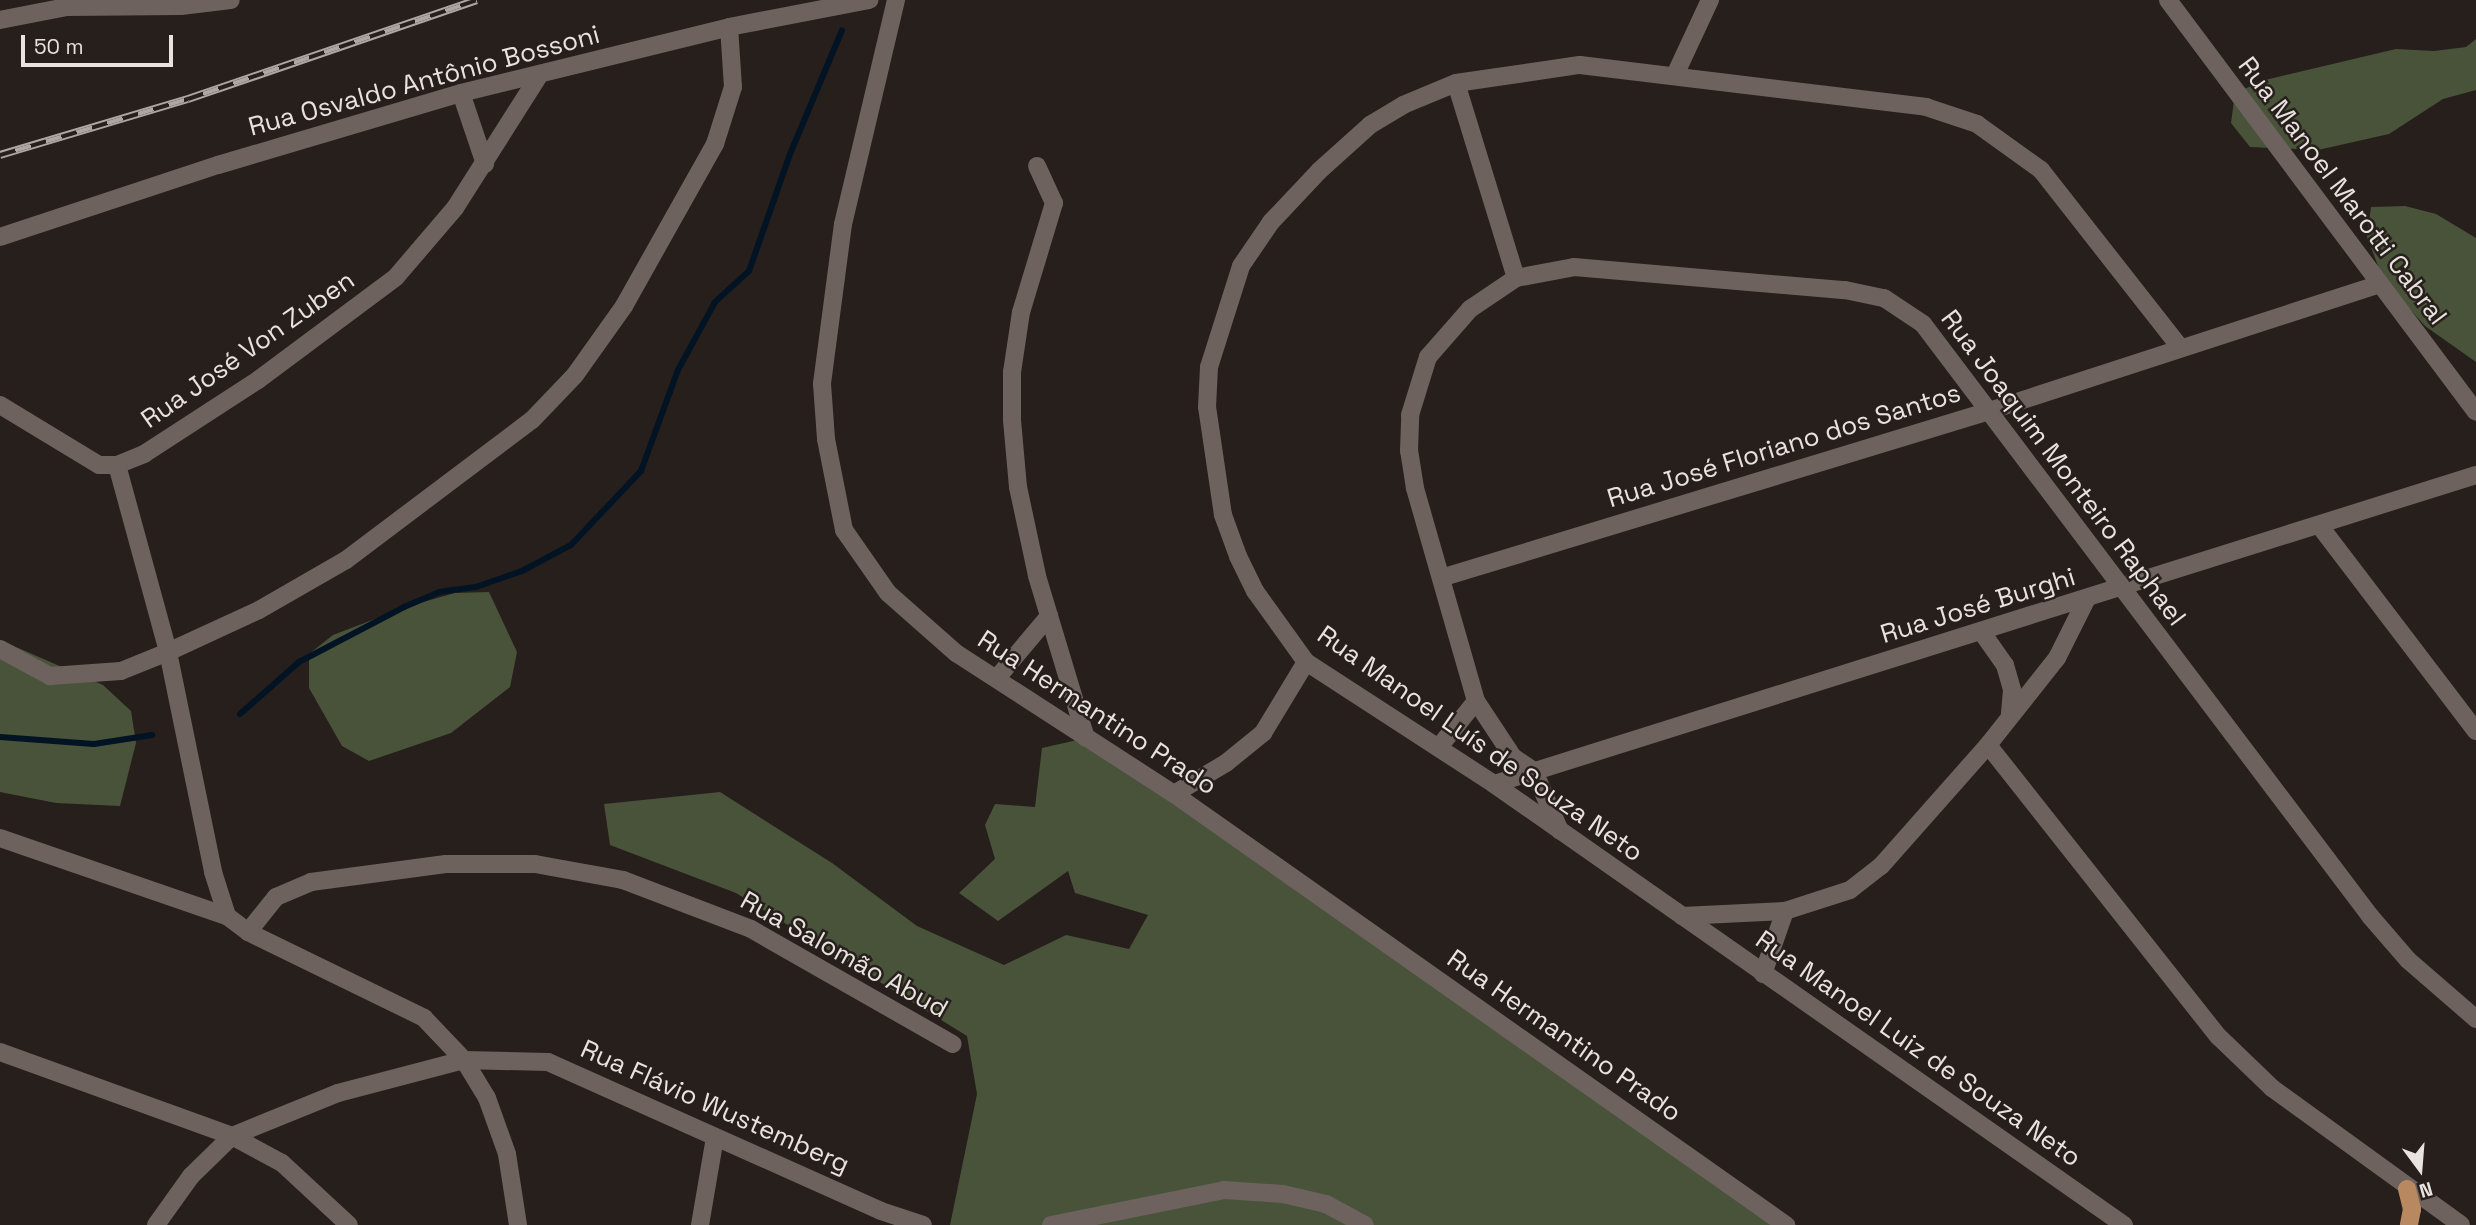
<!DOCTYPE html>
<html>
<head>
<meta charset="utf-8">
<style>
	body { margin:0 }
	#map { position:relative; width:2476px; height:1225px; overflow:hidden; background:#271f1b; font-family:"Space Grotesk",sans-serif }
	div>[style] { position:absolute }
	.forest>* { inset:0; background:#48533a }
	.stream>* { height:6px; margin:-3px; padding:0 3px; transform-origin:3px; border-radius:3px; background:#021324 }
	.minor>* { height:18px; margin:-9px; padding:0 9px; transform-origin:9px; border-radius:9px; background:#6d625e }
	.major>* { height:18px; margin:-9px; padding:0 9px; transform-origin:9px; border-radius:9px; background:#b88860 }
	.rail>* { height:8px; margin-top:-4px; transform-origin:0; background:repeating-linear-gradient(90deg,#271f1b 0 16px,#ada6a3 0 32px); box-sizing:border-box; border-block:2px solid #ada6a3 }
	span { translate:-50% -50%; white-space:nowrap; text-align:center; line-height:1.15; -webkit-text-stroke:5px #271f1b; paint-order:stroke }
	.street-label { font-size:26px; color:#e9e3e0 }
	.north { position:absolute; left:2385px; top:1134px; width:70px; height:70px; -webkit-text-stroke:5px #271f1b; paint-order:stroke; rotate:164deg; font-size:19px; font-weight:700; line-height:28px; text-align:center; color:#e9e3e0 }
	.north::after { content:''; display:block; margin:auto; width:24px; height:32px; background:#e9e3e0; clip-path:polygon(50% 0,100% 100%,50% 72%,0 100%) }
	.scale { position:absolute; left:21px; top:35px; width:152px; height:32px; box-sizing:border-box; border:4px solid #e9e3e0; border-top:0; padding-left:9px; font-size:21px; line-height:24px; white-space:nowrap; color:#e9e3e0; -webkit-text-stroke:5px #271f1b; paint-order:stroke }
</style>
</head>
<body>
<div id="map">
	<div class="forest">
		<div style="clip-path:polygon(2476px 39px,2476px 90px,2443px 99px,2389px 134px,2318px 150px,2250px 147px,2231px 123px,2235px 93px,2265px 80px,2396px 49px,2434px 51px,2466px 47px)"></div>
		<div style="clip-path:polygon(2405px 206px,2436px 214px,2476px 238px,2476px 362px,2425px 326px,2383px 279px,2367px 237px,2371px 207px)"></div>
		<div style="clip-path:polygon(489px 592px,517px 652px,510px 687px,451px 733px,369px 761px,342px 746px,309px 688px,309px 654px,333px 635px,409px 606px,455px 593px)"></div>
		<div style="clip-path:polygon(0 640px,103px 685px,131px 711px,136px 743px,120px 806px,56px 803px,0 792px)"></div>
		<div style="clip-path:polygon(1086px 738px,1786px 1225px,950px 1225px,977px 1094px,967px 1036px,736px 893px,610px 845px,604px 804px,720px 792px,832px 863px,917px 926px,1004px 965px,1066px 935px,1129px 949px,1148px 915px,1075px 893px,1068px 871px,998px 921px,959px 893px,995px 859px,985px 825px,995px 804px,1035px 807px,1042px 748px)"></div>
	</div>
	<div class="stream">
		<div style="left:240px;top:714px;width:79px;rotate:-41.4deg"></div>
		<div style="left:299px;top:662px;width:119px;rotate:-27.6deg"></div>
		<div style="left:404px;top:607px;width:38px;rotate:-23deg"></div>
		<div style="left:439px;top:592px;width:37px;rotate:-8deg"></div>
		<div style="left:476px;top:587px;width:49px;rotate:-19.2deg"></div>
		<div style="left:522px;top:571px;width:55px;rotate:-28deg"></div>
		<div style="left:571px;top:545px;width:102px;rotate:-46.6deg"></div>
		<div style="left:641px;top:471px;width:108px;rotate:-69.9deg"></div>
		<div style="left:678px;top:370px;width:77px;rotate:-61.4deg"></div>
		<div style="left:715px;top:302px;width:46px;rotate:-42.4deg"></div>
		<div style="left:749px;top:271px;width:124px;rotate:-70.7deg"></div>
		<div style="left:790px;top:154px;width:134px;rotate:-67.2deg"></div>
		<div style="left:0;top:737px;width:94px;rotate:4.3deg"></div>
		<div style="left:94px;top:744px;width:59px;rotate:-8.8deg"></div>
	</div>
	<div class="minor">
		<div style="left:896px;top:0;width:230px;rotate:103.3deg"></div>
		<div style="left:843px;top:224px;width:161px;rotate:97.5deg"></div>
		<div style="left:822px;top:384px;width:55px;rotate:85.8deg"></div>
		<div style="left:826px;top:439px;width:93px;rotate:78.8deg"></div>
		<div style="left:844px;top:530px;width:77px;rotate:55.1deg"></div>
		<div style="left:888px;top:593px;width:91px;rotate:41.4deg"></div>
		<div style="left:956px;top:653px;width:260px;rotate:32.9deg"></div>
		<div style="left:1174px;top:794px;width:749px;rotate:35.16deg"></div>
		<div style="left:2168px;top:0;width:514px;rotate:53.22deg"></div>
		<div style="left:0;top:20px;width:67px;rotate:-11.1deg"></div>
		<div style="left:66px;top:7px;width:115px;rotate:-0.5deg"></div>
		<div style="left:181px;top:6px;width:50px;rotate:-6.8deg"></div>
		<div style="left:1675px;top:75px;width:83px;rotate:-65deg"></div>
		<div style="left:1456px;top:83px;width:204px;rotate:72.9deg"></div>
		<div style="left:461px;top:93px;width:75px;rotate:71.3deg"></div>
		<div style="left:1037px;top:166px;width:41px;rotate:65.3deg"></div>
		<div style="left:1054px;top:203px;width:114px;rotate:106.8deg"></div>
		<div style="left:1021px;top:312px;width:61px;rotate:98.5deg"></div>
		<div style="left:1012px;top:372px;width:48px;rotate:90deg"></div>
		<div style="left:1012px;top:420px;width:67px;rotate:84.9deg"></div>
		<div style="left:1018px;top:487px;width:91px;rotate:77.9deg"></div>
		<div style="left:1037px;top:576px;width:169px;rotate:73.2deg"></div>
		<div style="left:0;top:237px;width:230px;rotate:-18.3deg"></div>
		<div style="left:218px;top:165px;width:253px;rotate:-16.5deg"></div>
		<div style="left:461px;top:93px;width:276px;rotate:-13.8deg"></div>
		<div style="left:729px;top:27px;width:143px;rotate:-10.9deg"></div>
		<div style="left:0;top:405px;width:116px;rotate:31.2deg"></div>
		<div style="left:99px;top:465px;width:18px"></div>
		<div style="left:117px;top:465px;width:29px;rotate:-22deg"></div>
		<div style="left:144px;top:454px;width:136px;rotate:-33deg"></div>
		<div style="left:258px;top:380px;width:172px;rotate:-36.7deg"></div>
		<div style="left:396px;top:277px;width:91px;rotate:-49.5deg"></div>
		<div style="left:455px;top:208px;width:159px;rotate:-57.6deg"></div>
		<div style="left:117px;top:465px;width:194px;rotate:74.7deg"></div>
		<div style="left:168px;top:652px;width:225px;rotate:78.4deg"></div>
		<div style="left:213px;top:872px;width:46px;rotate:72.3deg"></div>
		<div style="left:2319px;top:525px;width:259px;rotate:52.7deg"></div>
		<div style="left:1444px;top:577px;width:567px;rotate:-16.93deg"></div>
		<div style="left:1986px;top:412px;width:412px;rotate:-18deg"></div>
		<div style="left:1981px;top:631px;width:42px;rotate:54.8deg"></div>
		<div style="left:2005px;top:665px;width:26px;rotate:74deg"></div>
		<div style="left:2012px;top:690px;width:24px;rotate:95deg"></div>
		<div style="left:0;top:649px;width:57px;rotate:28.4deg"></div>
		<div style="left:50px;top:676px;width:71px;rotate:-4deg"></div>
		<div style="left:121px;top:671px;width:51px;rotate:-22deg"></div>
		<div style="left:168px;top:652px;width:100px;rotate:-24.8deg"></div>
		<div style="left:259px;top:610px;width:100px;rotate:-29.9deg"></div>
		<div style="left:346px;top:560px;width:233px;rotate:-37deg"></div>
		<div style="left:532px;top:420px;width:62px;rotate:-46.3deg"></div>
		<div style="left:575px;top:375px;width:85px;rotate:-54.6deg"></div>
		<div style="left:624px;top:306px;width:186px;rotate:-60.7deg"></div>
		<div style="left:715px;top:144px;width:60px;rotate:-72.5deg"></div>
		<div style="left:733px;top:87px;width:60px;rotate:-93.8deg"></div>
		<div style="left:997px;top:678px;width:81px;rotate:-50deg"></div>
		<div style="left:1476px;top:701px;width:67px;rotate:56.5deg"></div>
		<div style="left:1513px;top:757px;width:25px;rotate:34deg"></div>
		<div style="left:1534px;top:771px;width:65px;rotate:66.6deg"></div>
		<div style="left:1988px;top:745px;width:372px;rotate:51.7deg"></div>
		<div style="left:2219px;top:1037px;width:74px;rotate:43.9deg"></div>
		<div style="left:2272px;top:1088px;width:233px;rotate:35.9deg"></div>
		<div style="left:1439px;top:747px;width:59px;rotate:-51.2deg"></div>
		<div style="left:1476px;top:701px;width:222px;rotate:-106deg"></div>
		<div style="left:1415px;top:488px;width:37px;rotate:-99deg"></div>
		<div style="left:1409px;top:451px;width:36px;rotate:-88deg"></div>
		<div style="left:1410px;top:415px;width:61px;rotate:-72.8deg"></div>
		<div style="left:1428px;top:357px;width:64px;rotate:-48.8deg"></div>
		<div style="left:1470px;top:309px;width:55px;rotate:-34deg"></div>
		<div style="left:1516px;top:278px;width:59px;rotate:-10.7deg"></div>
		<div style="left:1574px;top:267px;width:272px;rotate:4.9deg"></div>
		<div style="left:1845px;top:290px;width:40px;rotate:12deg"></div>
		<div style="left:1884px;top:298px;width:47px;rotate:33.7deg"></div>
		<div style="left:1923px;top:324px;width:742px;rotate:52.94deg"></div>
		<div style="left:2370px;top:916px;width:58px;rotate:49.2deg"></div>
		<div style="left:2408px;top:960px;width:90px;rotate:40.9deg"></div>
		<div style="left:1494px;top:784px;width:1029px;rotate:-17.47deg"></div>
		<div style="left:1174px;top:794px;width:61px;rotate:-30.8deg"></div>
		<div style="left:1226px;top:763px;width:48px;rotate:-39deg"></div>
		<div style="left:1263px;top:733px;width:83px;rotate:-58.8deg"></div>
		<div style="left:0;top:838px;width:240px;rotate:19deg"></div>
		<div style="left:227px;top:916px;width:26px;rotate:37deg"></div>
		<div style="left:248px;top:932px;width:196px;rotate:26deg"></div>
		<div style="left:424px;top:1018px;width:58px;rotate:46.4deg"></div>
		<div style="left:464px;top:1060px;width:44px;rotate:58.8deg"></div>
		<div style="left:487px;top:1098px;width:59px;rotate:70.3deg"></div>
		<div style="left:507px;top:1154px;width:72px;rotate:81.2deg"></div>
		<div style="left:1682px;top:916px;width:103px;rotate:-2.8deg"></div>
		<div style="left:1785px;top:911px;width:68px;rotate:-17.9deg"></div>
		<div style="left:1850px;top:890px;width:39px;rotate:-38deg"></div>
		<div style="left:1881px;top:866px;width:162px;rotate:-48.5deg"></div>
		<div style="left:1988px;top:745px;width:111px;rotate:-51.6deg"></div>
		<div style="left:2057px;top:658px;width:65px;rotate:-63.4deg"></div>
		<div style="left:248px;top:932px;width:45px;rotate:-51.3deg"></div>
		<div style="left:276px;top:897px;width:38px;rotate:-23deg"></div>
		<div style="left:311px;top:882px;width:136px;rotate:-7.6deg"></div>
		<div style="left:446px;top:864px;width:89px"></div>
		<div style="left:535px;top:864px;width:89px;rotate:10.3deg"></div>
		<div style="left:623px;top:880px;width:137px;rotate:20.9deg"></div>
		<div style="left:751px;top:929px;width:232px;rotate:29.7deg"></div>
		<div style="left:1763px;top:974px;width:67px;rotate:-70.8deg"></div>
		<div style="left:0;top:1052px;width:247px;rotate:19.9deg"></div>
		<div style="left:232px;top:1136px;width:57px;rotate:28.4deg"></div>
		<div style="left:282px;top:1163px;width:91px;rotate:42.8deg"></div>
		<div style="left:156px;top:1225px;width:60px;rotate:-54.5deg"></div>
		<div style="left:191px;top:1176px;width:57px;rotate:-44.3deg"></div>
		<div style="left:232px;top:1136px;width:114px;rotate:-22.1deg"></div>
		<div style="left:338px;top:1093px;width:130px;rotate:-14.7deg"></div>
		<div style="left:464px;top:1060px;width:84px;rotate:1.4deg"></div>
		<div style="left:548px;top:1062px;width:365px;rotate:24.1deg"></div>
		<div style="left:881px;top:1211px;width:44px;rotate:18.4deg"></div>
		<div style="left:700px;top:1225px;width:89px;rotate:-80.3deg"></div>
		<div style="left:1051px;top:1225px;width:177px;rotate:-11.4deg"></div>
		<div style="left:1224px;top:1190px;width:59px;rotate:3.9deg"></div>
		<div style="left:1283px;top:1194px;width:44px;rotate:13.1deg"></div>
		<div style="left:1326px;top:1204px;width:44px;rotate:28.3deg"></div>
		<div style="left:2124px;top:1225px;width:769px;rotate:-145.01deg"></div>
		<div style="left:1494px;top:784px;width:224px;rotate:-147deg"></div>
		<div style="left:1306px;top:662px;width:87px;rotate:-125.7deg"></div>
		<div style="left:1255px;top:591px;width:39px;rotate:-116deg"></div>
		<div style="left:1238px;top:556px;width:44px;rotate:-110.1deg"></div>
		<div style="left:1223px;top:515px;width:109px;rotate:-98.4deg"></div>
		<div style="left:1207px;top:407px;width:40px;rotate:-87.1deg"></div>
		<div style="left:1209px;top:367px;width:106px;rotate:-72.4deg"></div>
		<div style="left:1241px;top:266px;width:53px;rotate:-55.7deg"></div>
		<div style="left:1271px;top:222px;width:70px;rotate:-46.7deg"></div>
		<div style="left:1319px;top:171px;width:69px;rotate:-42deg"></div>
		<div style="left:1370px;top:125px;width:39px;rotate:-31deg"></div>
		<div style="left:1403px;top:105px;width:57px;rotate:-22.5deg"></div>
		<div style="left:1456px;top:83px;width:125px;rotate:-8.3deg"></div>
		<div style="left:1580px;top:65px;width:349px;rotate:6.9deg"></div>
		<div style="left:1926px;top:107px;width:54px;rotate:18.4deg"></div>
		<div style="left:1977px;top:124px;width:79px;rotate:35.7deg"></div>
		<div style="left:2041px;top:170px;width:225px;rotate:51.9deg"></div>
	</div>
	<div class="major">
		<div style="left:2407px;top:1189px;width:21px;rotate:76deg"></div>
		<div style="left:2412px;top:1209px;width:16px;rotate:101deg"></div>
	</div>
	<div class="rail">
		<div style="left:0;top:155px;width:196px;rotate:-16.6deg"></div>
		<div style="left:188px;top:99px;width:305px;rotate:-18.9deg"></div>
	</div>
	<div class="street-label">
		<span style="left:424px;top:81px;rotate:-15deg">Rua Osvaldo Antônio Bossoni</span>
		<span style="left:2342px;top:191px;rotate:53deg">Rua Manoel Marotti Cabral</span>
		<span style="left:248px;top:350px;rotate:-35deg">Rua José Von Zuben</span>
		<span style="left:1784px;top:446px;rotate:-17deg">Rua José Floriano dos Santos</span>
		<span style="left:2063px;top:468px;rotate:53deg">Rua Joaquim Monteiro Raphael</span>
		<span style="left:1978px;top:606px;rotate:-17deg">Rua José Burghi</span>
		<span style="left:1097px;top:713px;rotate:33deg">Rua Hermantino Prado</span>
		<span style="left:1480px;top:744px;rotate:35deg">Rua Manoel Luís de Souza Neto</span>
		<span style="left:844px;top:955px;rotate:29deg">Rua Salomão Abud</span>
		<span style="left:1564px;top:1036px;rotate:35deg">Rua Hermantino Prado</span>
		<span style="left:1918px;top:1049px;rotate:35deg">Rua Manoel Luiz de Souza Neto</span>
		<span style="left:715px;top:1107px;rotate:24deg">Rua Flávio Wustemberg</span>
	</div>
	<div class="north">N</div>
	<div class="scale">50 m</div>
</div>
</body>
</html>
